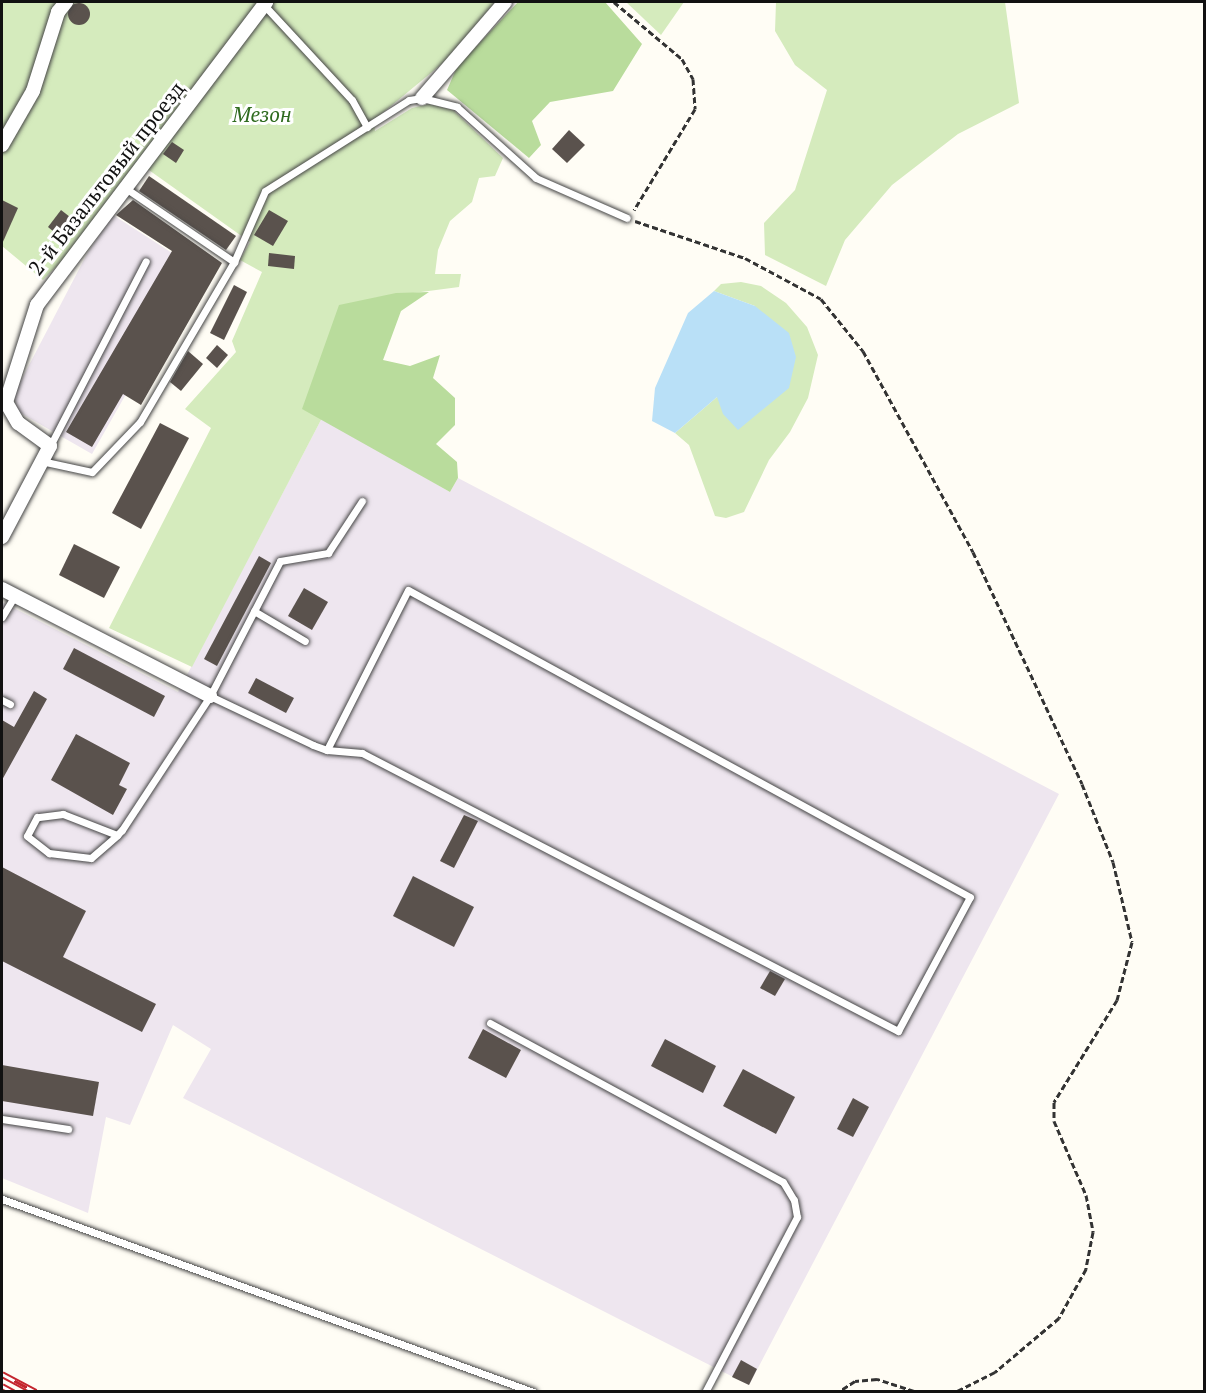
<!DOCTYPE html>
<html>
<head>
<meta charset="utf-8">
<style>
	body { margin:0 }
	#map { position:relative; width:1206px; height:1393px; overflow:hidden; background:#fffdf5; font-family:"PT Serif",serif }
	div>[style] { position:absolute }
	.industrial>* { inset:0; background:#eee6ef }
	.green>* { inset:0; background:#d5ebbd }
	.forest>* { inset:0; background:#b9dc9c }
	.water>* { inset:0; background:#b9e0f7 }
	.building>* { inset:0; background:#5a524d }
	.round { border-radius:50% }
	.path>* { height:3px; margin-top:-1.5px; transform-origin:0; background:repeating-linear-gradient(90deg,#333 0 6px,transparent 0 9px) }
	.roads { filter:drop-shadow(0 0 2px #444) drop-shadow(0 0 2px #444) }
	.lane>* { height:7px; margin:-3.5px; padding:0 3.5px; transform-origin:3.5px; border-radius:3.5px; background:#fff }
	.street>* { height:14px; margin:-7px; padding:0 7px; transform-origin:7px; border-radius:7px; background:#fff }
	.rail>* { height:7px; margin-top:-3.5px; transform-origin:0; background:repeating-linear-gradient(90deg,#fff 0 14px,#c4262e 0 28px); box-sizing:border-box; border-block:2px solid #c4262e }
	span { translate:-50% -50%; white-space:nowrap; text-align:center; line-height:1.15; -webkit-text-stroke:6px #fff; paint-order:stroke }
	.park-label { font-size:21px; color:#2f6b1f; font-style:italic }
	.street-label { font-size:21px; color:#111 }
	.frame { position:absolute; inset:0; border:3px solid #111; pointer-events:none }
</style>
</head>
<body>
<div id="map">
	<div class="industrial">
		<div style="clip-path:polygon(113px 215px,197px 269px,92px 454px,17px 411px,14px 394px,88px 252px)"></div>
		<div style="clip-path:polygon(322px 418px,450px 492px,458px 478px,1059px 794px,749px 1385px,183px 1098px,211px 1049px,173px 1025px,130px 1125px,106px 1117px,88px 1213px,2px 1178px,2px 602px,178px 692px)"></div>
	</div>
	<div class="green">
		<div style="clip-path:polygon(2px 2px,495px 2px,449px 58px,374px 120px,375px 131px,412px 108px,429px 104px,453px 110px,503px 158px,495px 176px,479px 178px,472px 202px,450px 221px,438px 250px,435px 274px,461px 274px,459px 287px,375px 298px,303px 409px,322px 418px,192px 667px,109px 628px,211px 428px,185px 409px,236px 352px,232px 341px,262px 272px,240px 260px,250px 242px,139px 163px,77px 246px,43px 280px,2px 246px)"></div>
		<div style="clip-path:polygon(626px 2px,684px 2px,661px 35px)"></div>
		<div style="clip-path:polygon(776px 2px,1005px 2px,1019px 103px,958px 134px,892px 185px,845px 240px,826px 286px,765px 255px,764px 223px,795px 190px,827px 90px,795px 65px,775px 31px)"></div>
		<div style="clip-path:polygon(741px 282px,761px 286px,786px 303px,807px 327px,818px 355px,808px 398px,790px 432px,769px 460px,744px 512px,726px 518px,715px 516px,689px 445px,675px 433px,717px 397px,755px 306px,714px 291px,721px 284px)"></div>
	</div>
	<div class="forest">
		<div style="clip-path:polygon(518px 2px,605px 2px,642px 44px,613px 91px,550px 102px,532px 121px,541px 145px,529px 158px,447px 90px,457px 67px)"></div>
		<div style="clip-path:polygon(429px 292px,401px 311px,383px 360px,410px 366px,440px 355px,433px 378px,455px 398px,455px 425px,436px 444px,457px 462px,458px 478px,450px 492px,302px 409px,339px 305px,396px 293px)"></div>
	</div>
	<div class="water">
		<div style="clip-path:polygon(714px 291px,755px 306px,789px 333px,796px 357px,789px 388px,738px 430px,723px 414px,717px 397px,675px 433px,652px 421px,655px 388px,688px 313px)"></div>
	</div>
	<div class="building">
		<div class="round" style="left:68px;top:3px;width:22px;height:22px"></div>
		<div style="clip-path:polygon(177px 82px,187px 91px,178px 104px,166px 94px)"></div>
		<div style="clip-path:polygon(569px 130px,585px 145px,567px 163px,552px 149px)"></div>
		<div style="clip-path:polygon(172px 142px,184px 150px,176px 163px,163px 154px)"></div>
		<div style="clip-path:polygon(149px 176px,236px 236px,226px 250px,139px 191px)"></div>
		<div style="clip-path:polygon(2px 200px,18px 208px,2px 244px)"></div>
		<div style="clip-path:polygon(133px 200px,222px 263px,141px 405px,123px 394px,92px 447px,66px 432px,172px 251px,116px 215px)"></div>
		<div style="clip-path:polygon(61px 210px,79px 224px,65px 241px,48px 227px)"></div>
		<div style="clip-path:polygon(269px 210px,288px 221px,273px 246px,254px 235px)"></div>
		<div style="clip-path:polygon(269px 253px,295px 256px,294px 269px,268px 266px)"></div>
		<div style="clip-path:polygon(234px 285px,247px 292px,224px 340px,210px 333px)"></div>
		<div style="clip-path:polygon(217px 345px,228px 355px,217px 368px,206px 358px)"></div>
		<div style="clip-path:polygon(188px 351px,203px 364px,181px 391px,170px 382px)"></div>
		<div style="clip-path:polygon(160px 423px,189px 438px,141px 529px,112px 513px)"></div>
		<div style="clip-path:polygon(74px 544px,120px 567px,104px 598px,59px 575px)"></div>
		<div style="clip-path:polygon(259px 556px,271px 563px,217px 666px,204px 659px)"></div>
		<div style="clip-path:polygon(304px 588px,328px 602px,312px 630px,288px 616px)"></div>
		<div style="clip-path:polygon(74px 648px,165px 696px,154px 717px,63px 669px)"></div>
		<div style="clip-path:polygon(256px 678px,294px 698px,286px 713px,248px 693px)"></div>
		<div style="clip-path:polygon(34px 691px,47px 699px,2px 780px,2px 720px,14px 727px)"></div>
		<div style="clip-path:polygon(76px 734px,130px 763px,119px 785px,127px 789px,113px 815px,51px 780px)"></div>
		<div style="clip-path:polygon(464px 815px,478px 821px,454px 868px,440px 861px)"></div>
		<div style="clip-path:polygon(2px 867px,86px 911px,63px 957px,156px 1004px,142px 1032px,2px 961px)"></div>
		<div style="clip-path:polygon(413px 876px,474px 907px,454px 947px,393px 916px)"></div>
		<div style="clip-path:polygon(770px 971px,785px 979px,775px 996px,760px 988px)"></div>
		<div style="clip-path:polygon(483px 1029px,521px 1050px,506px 1078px,468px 1058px)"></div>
		<div style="clip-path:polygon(665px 1039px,716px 1066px,703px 1093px,651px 1066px)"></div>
		<div style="clip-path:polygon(2px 1065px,99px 1082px,93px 1116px,2px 1101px)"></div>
		<div style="clip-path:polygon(743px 1069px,795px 1097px,776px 1134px,723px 1106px)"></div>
		<div style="clip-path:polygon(853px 1098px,869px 1107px,853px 1137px,837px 1129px)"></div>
		<div style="clip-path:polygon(741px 1360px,757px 1369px,749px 1385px,732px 1377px)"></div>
	</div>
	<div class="path">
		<div style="left:614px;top:2px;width:89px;rotate:40deg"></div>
		<div style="left:682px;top:59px;width:23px;rotate:61deg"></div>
		<div style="left:693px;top:79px;width:30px;rotate:86deg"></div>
		<div style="left:695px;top:109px;width:118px;rotate:121.1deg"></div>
		<div style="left:635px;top:221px;width:116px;rotate:18.6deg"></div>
		<div style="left:745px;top:258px;width:86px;rotate:28.3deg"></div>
		<div style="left:821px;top:299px;width:67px;rotate:51.1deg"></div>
		<div style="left:863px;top:351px;width:229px;rotate:61.3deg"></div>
		<div style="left:973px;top:552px;width:256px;rotate:64.8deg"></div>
		<div style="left:1082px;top:784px;width:84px;rotate:68.3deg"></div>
		<div style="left:1113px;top:862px;width:82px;rotate:76.6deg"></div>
		<div style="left:1132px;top:942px;width:60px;rotate:104.5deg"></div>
		<div style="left:1117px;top:1000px;width:120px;rotate:121.7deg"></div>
		<div style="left:1054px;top:1102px;width:19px;rotate:90deg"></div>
		<div style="left:1054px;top:1121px;width:81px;rotate:66.6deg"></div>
		<div style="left:1086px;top:1195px;width:38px;rotate:79deg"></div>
		<div style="left:1093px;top:1232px;width:38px;rotate:101deg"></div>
		<div style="left:1086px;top:1269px;width:56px;rotate:118.9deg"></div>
		<div style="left:1059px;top:1318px;width:84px;rotate:139.8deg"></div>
		<div style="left:995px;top:1372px;width:42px;rotate:153.4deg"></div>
		<div style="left:957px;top:1391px;width:43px;rotate:180deg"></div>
		<div style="left:914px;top:1391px;width:39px;rotate:-162deg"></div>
		<div style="left:877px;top:1379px;width:22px;rotate:175deg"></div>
		<div style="left:855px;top:1381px;width:20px;rotate:147deg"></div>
	</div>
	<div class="roads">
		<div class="lane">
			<div style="left:263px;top:4px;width:131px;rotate:47.2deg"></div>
			<div style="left:352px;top:100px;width:31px;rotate:61deg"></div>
			<div style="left:127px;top:189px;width:130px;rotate:34.3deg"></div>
			<div style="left:50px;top:446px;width:208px;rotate:-62.6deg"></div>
			<div style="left:41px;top:461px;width:52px;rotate:12.2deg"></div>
			<div style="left:92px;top:472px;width:69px;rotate:-46.2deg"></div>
			<div style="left:140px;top:422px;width:186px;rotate:-59.6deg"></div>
			<div style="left:234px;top:262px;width:77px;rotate:-66.4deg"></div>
			<div style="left:265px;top:191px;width:170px;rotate:-32.3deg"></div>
			<div style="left:409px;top:100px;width:13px;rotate:-9deg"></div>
			<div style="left:422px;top:98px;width:36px;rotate:14deg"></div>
			<div style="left:457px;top:107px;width:106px;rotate:41.9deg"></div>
			<div style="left:536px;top:178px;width:99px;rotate:23.7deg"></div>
			<div style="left:254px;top:611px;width:59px;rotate:30.5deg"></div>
			<div style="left:2px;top:617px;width:23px;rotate:-59deg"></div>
			<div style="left:210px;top:696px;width:114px;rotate:25.4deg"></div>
			<div style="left:313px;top:745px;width:15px;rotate:20deg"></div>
			<div style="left:327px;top:750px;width:35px;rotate:5deg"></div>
			<div style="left:362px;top:753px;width:604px;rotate:27.41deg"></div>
			<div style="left:898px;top:1031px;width:152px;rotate:-61.8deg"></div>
			<div style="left:970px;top:897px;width:640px;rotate:-151.35deg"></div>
			<div style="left:408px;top:590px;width:179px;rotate:116.9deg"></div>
			<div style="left:2px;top:700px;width:9px;rotate:27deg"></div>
			<div style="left:117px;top:835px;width:58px;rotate:-158.7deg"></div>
			<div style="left:63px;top:814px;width:26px;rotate:173deg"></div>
			<div style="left:37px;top:817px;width:21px;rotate:118deg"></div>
			<div style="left:27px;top:836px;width:28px;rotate:38deg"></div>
			<div style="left:49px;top:853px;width:42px;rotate:6.8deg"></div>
			<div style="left:91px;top:858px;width:35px;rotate:-41deg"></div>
			<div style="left:117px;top:835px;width:7px;rotate:-45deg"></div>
			<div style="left:122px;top:830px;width:160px;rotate:-56.7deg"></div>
			<div style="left:210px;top:696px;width:152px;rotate:-62.6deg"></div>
			<div style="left:280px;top:561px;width:49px;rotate:-9.5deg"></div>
			<div style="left:328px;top:553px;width:62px;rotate:-56.8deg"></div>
			<div style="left:490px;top:1023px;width:333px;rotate:28.5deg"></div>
			<div style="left:783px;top:1182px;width:21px;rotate:59deg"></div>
			<div style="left:794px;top:1200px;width:17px;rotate:80deg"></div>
			<div style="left:797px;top:1217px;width:198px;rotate:117.7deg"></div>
			<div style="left:2px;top:1119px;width:67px;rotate:8.6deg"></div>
			<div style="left:2px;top:1199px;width:565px;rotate:19.97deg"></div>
		</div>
		<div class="street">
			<div style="left:422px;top:98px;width:127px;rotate:-49.2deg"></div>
			<div style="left:2px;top:145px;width:62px;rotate:-60.1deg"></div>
			<div style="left:33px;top:91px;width:83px;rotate:-72.4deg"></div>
			<div style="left:58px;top:12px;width:13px;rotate:-51deg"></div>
			<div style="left:2px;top:537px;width:103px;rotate:-62.2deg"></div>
			<div style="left:50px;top:446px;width:39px;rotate:-144deg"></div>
			<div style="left:18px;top:423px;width:24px;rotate:-120deg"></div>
			<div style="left:6px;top:402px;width:102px;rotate:-72.3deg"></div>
			<div style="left:37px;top:305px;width:380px;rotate:-52.9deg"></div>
			<div style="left:2px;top:589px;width:234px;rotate:27.2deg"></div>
		</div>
	</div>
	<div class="rail">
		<div style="left:2px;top:1374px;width:38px;rotate:28deg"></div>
		<div style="left:2px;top:1386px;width:13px;rotate:29deg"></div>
	</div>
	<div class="park-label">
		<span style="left:262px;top:114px">Мезон</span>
	</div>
	<div class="street-label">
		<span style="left:106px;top:178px;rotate:-52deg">2-й Базальтовый проезд</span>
	</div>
	<div class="frame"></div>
</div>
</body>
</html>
